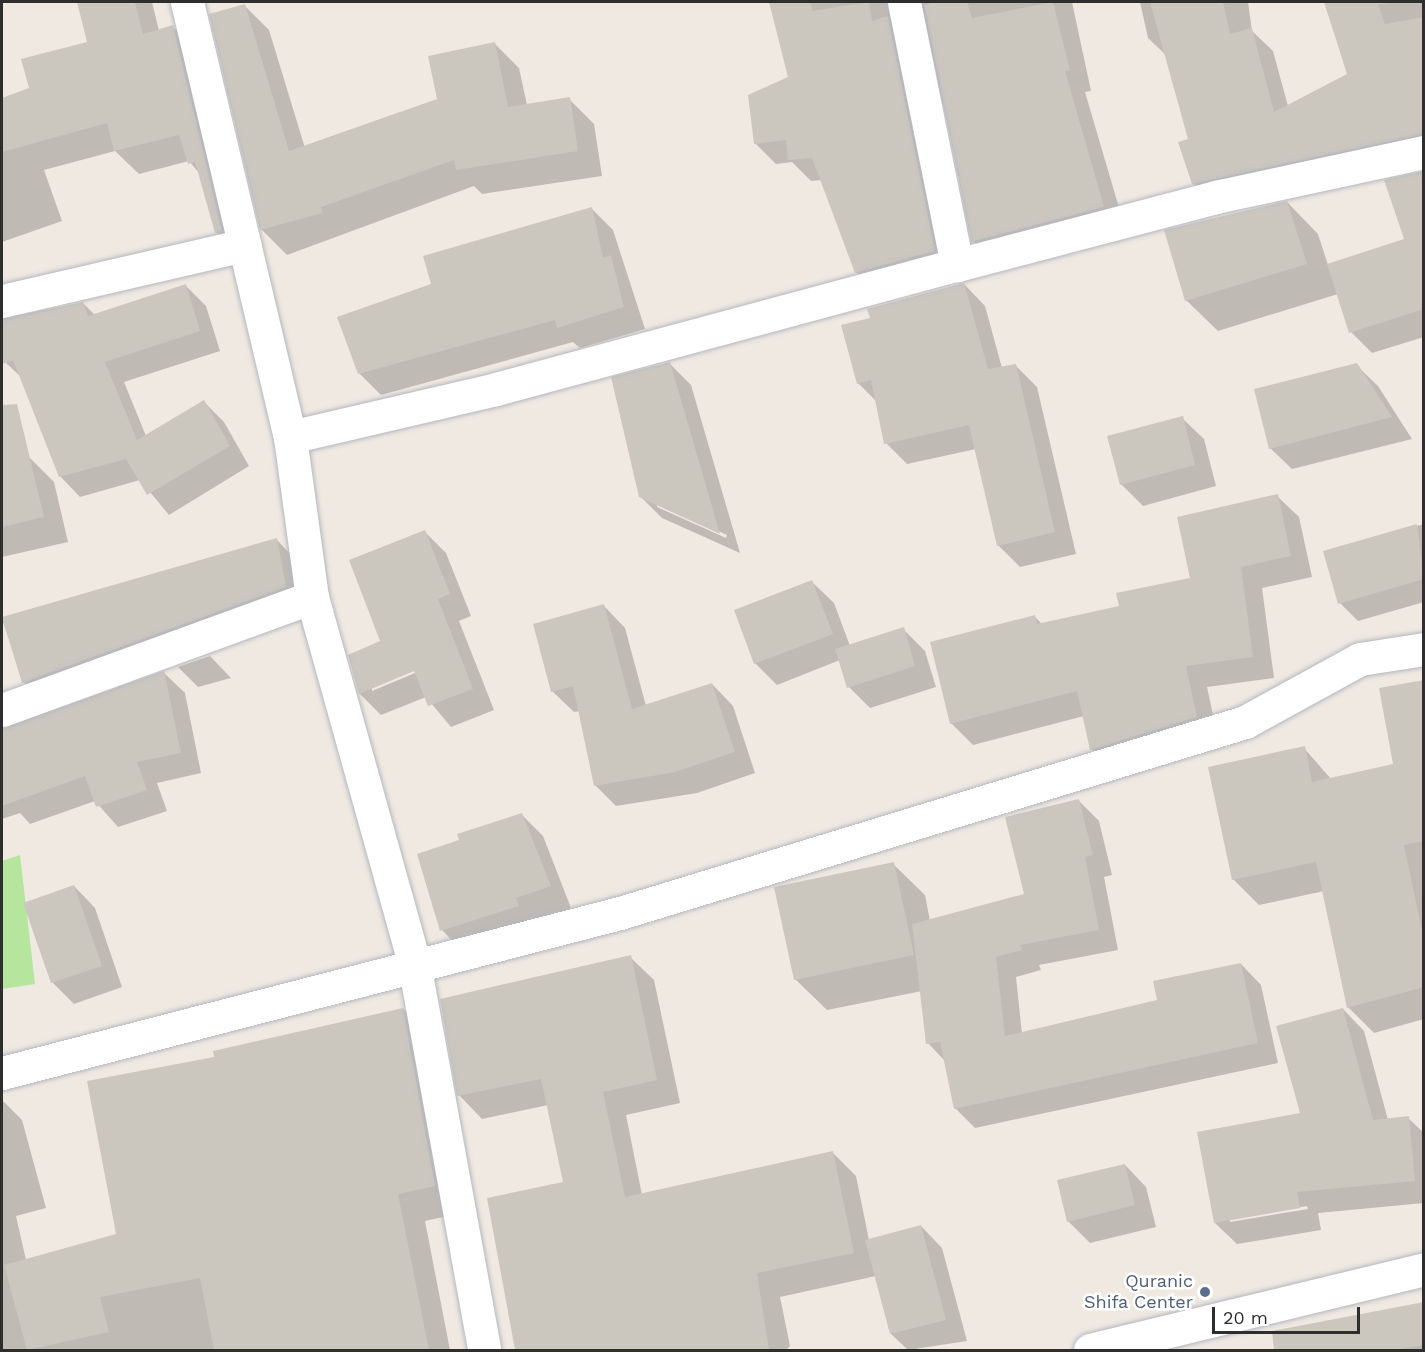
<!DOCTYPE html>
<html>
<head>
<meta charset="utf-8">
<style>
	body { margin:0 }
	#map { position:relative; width:1425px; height:1352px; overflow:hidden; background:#efe9e1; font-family:"Work Sans",sans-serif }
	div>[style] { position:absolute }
	.green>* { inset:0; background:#b6e59e }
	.shadow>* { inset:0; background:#0003 }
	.building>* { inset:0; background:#cbc7bf }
	.roads { filter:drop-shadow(0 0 2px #b4b7c1) drop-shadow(0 0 2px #b4b7c1) }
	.minor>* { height:33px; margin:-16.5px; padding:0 16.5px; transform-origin:16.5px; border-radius:16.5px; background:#fff }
	.dots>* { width:16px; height:16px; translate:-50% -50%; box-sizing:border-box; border:3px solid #fff; border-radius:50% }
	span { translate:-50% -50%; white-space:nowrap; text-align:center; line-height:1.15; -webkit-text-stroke:5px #fff; paint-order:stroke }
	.service-label { font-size:18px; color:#4e5e75 }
	.right { translate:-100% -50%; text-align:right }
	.frame { position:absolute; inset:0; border:3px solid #2e2e2e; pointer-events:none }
	.scale { position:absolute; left:1212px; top:1307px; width:148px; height:27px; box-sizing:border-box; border:3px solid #2e2e2e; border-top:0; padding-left:8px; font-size:18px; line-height:21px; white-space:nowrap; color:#2e2e2e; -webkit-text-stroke:4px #fff; paint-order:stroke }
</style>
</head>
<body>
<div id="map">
	<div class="green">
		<div style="clip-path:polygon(20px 855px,35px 984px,2px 989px,2px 861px)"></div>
	</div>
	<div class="shadow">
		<div style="clip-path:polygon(79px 2px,152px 2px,159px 31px,173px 27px,196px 50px,239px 255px,216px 232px,200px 174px,189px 161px,139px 174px,115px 151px,44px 170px,62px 221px,2px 242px,2px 99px,30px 89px,89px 43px)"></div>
		<div style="clip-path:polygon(792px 2px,1072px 2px,1091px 91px,1085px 92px,1125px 228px,994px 262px,973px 241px,921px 4px,955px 272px,877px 293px,856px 272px,822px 180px,811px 181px,792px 162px,776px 164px,755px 143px,789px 78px,772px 6px)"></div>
		<div style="clip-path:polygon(1140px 2px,1248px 2px,1252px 31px,1273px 51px,1288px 106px,1349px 75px,1326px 5px,1424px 2px,1424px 159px,1214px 205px,1193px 183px,1190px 140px,1167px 56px,1148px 38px)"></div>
		<div style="clip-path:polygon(244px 5px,269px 30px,305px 148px,439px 100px,494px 43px,519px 68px,527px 105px,569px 99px,594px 124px,602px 176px,482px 194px,474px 186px,287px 255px,262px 230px,211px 15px)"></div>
		<div style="clip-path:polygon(1424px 172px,1424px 337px,1372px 353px,1351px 332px,1338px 294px,1218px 331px,1186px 300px,1287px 202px,1318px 234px,1328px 265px,1406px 240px)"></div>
		<div style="clip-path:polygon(592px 209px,613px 230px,645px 329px,580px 348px,573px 342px,381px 395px,360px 374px,339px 318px,433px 285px)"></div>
		<div style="clip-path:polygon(964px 284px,985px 306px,1002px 368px,1015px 365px,1037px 387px,1076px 554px,1020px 567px,998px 545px,976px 449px,907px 464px,886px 443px,877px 402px,858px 383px,872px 319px)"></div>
		<div style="clip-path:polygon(186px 286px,206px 306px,220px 351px,124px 382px,146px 436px,204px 402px,224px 422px,249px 466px,169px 515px,140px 480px,80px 497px,60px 476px,22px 378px,5px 362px,2px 318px,83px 303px,95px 315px)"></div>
		<div style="clip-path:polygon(evenodd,669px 363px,691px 385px,740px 553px,662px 518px,640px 496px,669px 363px,657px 503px,727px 535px,726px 538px,657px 507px,657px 503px)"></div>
		<div style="clip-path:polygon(1356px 365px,1378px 386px,1412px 439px,1292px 469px,1270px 448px)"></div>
		<div style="clip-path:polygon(1182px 418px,1204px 439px,1216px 486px,1143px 506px,1121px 484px)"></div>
		<div style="clip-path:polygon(29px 457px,54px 482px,68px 542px,2px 557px,2px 464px)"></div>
		<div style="clip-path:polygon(1277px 496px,1299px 517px,1312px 577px,1262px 588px,1274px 678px,1207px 687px,1218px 738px,1113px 770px,1092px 749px,1084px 716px,973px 745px,951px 723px,1035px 617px,1042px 624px,1121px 607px,1192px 579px)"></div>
		<div style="clip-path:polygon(1424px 524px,1424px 602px,1358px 621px,1340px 603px,1325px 552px)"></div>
		<div style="clip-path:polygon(evenodd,425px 532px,446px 553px,471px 616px,459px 621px,494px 710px,451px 727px,426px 697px,381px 715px,360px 694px,349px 655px,381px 642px,425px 532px,421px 667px,422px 670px,372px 691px,372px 687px,421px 667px)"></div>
		<div style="clip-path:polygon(277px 540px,296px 560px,305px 606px,43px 702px,24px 682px,2px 619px)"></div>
		<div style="clip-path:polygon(812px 582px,834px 603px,850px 646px,903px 629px,925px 651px,936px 687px,870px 708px,849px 687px,840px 660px,777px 685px,755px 663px)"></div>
		<div style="clip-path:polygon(604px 606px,625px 628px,646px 706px,712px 684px,733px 706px,755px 773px,697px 793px,616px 806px,595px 785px,580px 711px,574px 712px,552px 691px)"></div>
		<div style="clip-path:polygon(210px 656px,231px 678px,198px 687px,178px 667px)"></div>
		<div style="clip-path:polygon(164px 673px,185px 693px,201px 773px,157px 783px,167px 811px,118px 827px,95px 801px,30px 824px,20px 813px,2px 819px,2px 727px)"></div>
		<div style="clip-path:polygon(1424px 681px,1424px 1019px,1374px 1033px,1348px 1007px,1324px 891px,1259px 905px,1233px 879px,1304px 748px,1331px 779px,1403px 763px)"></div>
		<div style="clip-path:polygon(1079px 801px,1099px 821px,1112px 875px,1104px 877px,1118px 950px,1039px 965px,1041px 970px,1016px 977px,1022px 1034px,1159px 1002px,1241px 964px,1261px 985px,1278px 1063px,975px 1128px,955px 1108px,945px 1061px,928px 1043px,922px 991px,827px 1010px,795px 979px,893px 864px,925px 895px,930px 921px,1026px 895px)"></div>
		<div style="clip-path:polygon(522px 815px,543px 836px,571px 908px,463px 952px,442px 930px,461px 841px)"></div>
		<div style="clip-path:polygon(74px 886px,95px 908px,122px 987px,74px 1004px,52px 982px)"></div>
		<div style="clip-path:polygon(630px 957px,654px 980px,680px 1103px,626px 1115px,642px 1195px,832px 1152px,856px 1176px,869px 1240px,921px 1226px,942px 1248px,967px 1341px,908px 1350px,891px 1334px,876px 1276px,780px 1297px,790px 1346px,786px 1350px,517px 1350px,488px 1200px,565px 1183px,548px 1105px,482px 1119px,459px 1095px)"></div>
		<div style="clip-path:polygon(403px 1009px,430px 1037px,462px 1213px,425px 1221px,450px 1350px,2px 1350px,2px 1100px,22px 1120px,46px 1208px,16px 1216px,26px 1260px,118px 1235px,216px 1058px)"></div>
		<div style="clip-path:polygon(evenodd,1343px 1009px,1364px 1031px,1388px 1120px,1408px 1118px,1424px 1133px,1424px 1203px,1318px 1213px,1321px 1230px,1237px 1244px,1215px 1223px,1301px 1114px,1343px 1009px,1307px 1206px,1308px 1209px,1230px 1222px,1230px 1219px,1307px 1206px)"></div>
		<div style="clip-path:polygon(1125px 1165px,1146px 1187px,1156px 1227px,1090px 1243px,1068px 1221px)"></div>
		<div style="clip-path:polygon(1424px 1307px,1424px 1350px,1343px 1350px,1338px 1320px)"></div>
	</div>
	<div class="building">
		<div style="clip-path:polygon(77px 2px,135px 2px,143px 34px,173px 25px,222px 231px,215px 233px,195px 162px,188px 164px,179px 135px,114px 151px,107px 123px,2px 152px,2px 98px,29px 88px,21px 59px,87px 42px)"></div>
		<div style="clip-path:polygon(769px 2px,810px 2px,813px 11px,869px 2px,872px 21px,888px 16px,935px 251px,855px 273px,812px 158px,788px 160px,786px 140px,754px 144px,748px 95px,788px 77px)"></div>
		<div style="clip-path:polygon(936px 2px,967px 2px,972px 18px,1053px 2px,1070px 70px,1065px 71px,1104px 207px,971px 242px,924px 5px)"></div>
		<div style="clip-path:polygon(1150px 2px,1223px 2px,1230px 34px,1252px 28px,1274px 112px,1347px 74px,1324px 2px,1377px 2px,1385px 24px,1424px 17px,1424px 134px,1192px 184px,1178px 142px,1188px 139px)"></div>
		<div style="clip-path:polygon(245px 4px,289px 151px,437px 99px,428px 56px,495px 42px,508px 107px,570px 97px,578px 151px,456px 170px,454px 160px,321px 207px,323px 213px,260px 230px,209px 14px)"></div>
		<div style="clip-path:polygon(1424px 171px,1424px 309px,1349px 333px,1327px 264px,1404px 239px,1384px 180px)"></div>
		<div style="clip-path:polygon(1287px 201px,1307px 264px,1185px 301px,1164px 230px)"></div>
		<div style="clip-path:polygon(592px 207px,603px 258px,611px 255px,624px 307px,557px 328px,555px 320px,358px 374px,337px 317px,431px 284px,423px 256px)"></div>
		<div style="clip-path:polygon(964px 283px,988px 369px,1016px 364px,1055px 532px,997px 546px,969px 425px,884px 444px,871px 380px,857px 384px,841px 325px,870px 318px,867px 309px)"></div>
		<div style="clip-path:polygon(186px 284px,200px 331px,105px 362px,137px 440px,204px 400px,230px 446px,147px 495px,126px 459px,59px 477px,13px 360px,2px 364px,2px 319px,83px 302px,88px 316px)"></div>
		<div style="clip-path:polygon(670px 362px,720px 534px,639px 497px,611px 377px)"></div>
		<div style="clip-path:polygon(1357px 363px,1392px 417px,1269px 449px,1254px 389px)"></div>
		<div style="clip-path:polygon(17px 404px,44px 517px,2px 527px,2px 405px)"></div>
		<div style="clip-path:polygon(1183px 416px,1195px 465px,1120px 485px,1107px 436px)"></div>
		<div style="clip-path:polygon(1278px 494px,1291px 556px,1241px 567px,1253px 657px,1186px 666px,1197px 717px,1090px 750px,1077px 691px,950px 724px,930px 642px,1035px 615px,1037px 624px,1119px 606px,1116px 593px,1190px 578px,1177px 517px)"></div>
		<div style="clip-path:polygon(1417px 524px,1424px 579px,1338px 604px,1323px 551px)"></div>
		<div style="clip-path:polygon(425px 530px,450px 594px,438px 599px,473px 689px,428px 706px,414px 671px,359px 694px,348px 655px,380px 641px,349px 560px)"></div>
		<div style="clip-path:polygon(277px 538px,286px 587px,22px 683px,2px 617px)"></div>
		<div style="clip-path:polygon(812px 580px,833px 634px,754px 664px,734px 610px)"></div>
		<div style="clip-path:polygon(604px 604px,632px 709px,712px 683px,735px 752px,675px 772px,594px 786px,573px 686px,551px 692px,533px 624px)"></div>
		<div style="clip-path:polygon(904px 627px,915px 666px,847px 688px,835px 649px)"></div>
		<div style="clip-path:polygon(164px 671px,181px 753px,137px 762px,147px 790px,96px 807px,85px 776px,2px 806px,2px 728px)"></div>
		<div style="clip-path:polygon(1424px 680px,1424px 841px,1404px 845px,1424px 940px,1424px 987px,1347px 1008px,1316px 862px,1232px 880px,1208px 767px,1305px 746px,1312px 782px,1393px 764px,1379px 688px)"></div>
		<div style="clip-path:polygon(1079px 799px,1093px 855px,1085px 857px,1099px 930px,1020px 945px,1022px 950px,996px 957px,1005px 1036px,1157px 1000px,1153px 981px,1241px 963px,1258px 1043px,954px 1109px,940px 1042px,926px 1044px,912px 924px,1024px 894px,1005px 817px)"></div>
		<div style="clip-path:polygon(522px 813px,551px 886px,516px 898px,519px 906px,440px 931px,417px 854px,459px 840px,457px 834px)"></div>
		<div style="clip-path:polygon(894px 862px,914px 955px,794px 980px,774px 887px)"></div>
		<div style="clip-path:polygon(74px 885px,102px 966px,51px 983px,23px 903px)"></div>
		<div style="clip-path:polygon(631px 955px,657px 1080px,603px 1092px,625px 1197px,833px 1151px,854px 1253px,757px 1273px,769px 1350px,515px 1350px,487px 1198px,563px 1182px,541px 1079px,457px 1096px,440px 999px)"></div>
		<div style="clip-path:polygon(403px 1008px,435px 1186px,398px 1194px,429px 1350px,214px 1350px,200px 1278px,100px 1297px,109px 1332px,27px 1350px,4px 1265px,116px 1234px,87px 1081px,214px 1057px,213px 1051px)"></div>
		<div style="clip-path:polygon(1343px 1008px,1373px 1120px,1409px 1116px,1415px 1181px,1297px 1192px,1300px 1208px,1214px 1223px,1197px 1132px,1300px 1113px,1276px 1026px)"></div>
		<div style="clip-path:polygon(1125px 1164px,1135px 1205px,1067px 1222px,1057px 1180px)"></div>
		<div style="clip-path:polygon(921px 1225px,946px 1320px,890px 1334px,865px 1240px)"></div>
		<div style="clip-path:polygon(1424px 1302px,1424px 1345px,1395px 1350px,1274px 1350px,1272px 1331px)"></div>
	</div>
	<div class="roads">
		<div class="minor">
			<div style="left:187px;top:2px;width:447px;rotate:76.7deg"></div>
			<div style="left:290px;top:437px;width:162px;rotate:82.2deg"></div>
			<div style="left:312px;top:597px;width:380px;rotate:74.4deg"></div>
			<div style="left:414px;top:963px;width:393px;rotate:79.7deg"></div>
			<div style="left:957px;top:265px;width:268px;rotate:-14.7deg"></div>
			<div style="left:1216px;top:197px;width:213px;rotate:-12.2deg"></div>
			<div style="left:2px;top:301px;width:249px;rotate:-13deg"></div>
			<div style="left:290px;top:437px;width:212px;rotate:-13.1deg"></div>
			<div style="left:496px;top:389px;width:477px;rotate:-15.1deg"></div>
			<div style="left:957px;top:265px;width:268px;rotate:-101.4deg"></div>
			<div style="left:2px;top:710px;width:330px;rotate:-20deg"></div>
			<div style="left:2px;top:1073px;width:638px;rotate:-14.52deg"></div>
			<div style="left:620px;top:913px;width:654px;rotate:-16.99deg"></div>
			<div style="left:1245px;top:722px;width:131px;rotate:-28.7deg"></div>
			<div style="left:1360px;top:659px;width:65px;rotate:-8.9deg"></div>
			<div style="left:1090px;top:1350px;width:344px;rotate:-13.6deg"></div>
		</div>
	</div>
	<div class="dots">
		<div style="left:1205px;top:1292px;background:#5c6f8a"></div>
	</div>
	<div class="service-label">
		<span class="right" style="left:1193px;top:1292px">Quranic<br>Shifa Center</span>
	</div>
	<div class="frame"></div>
	<div class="scale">20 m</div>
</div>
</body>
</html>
